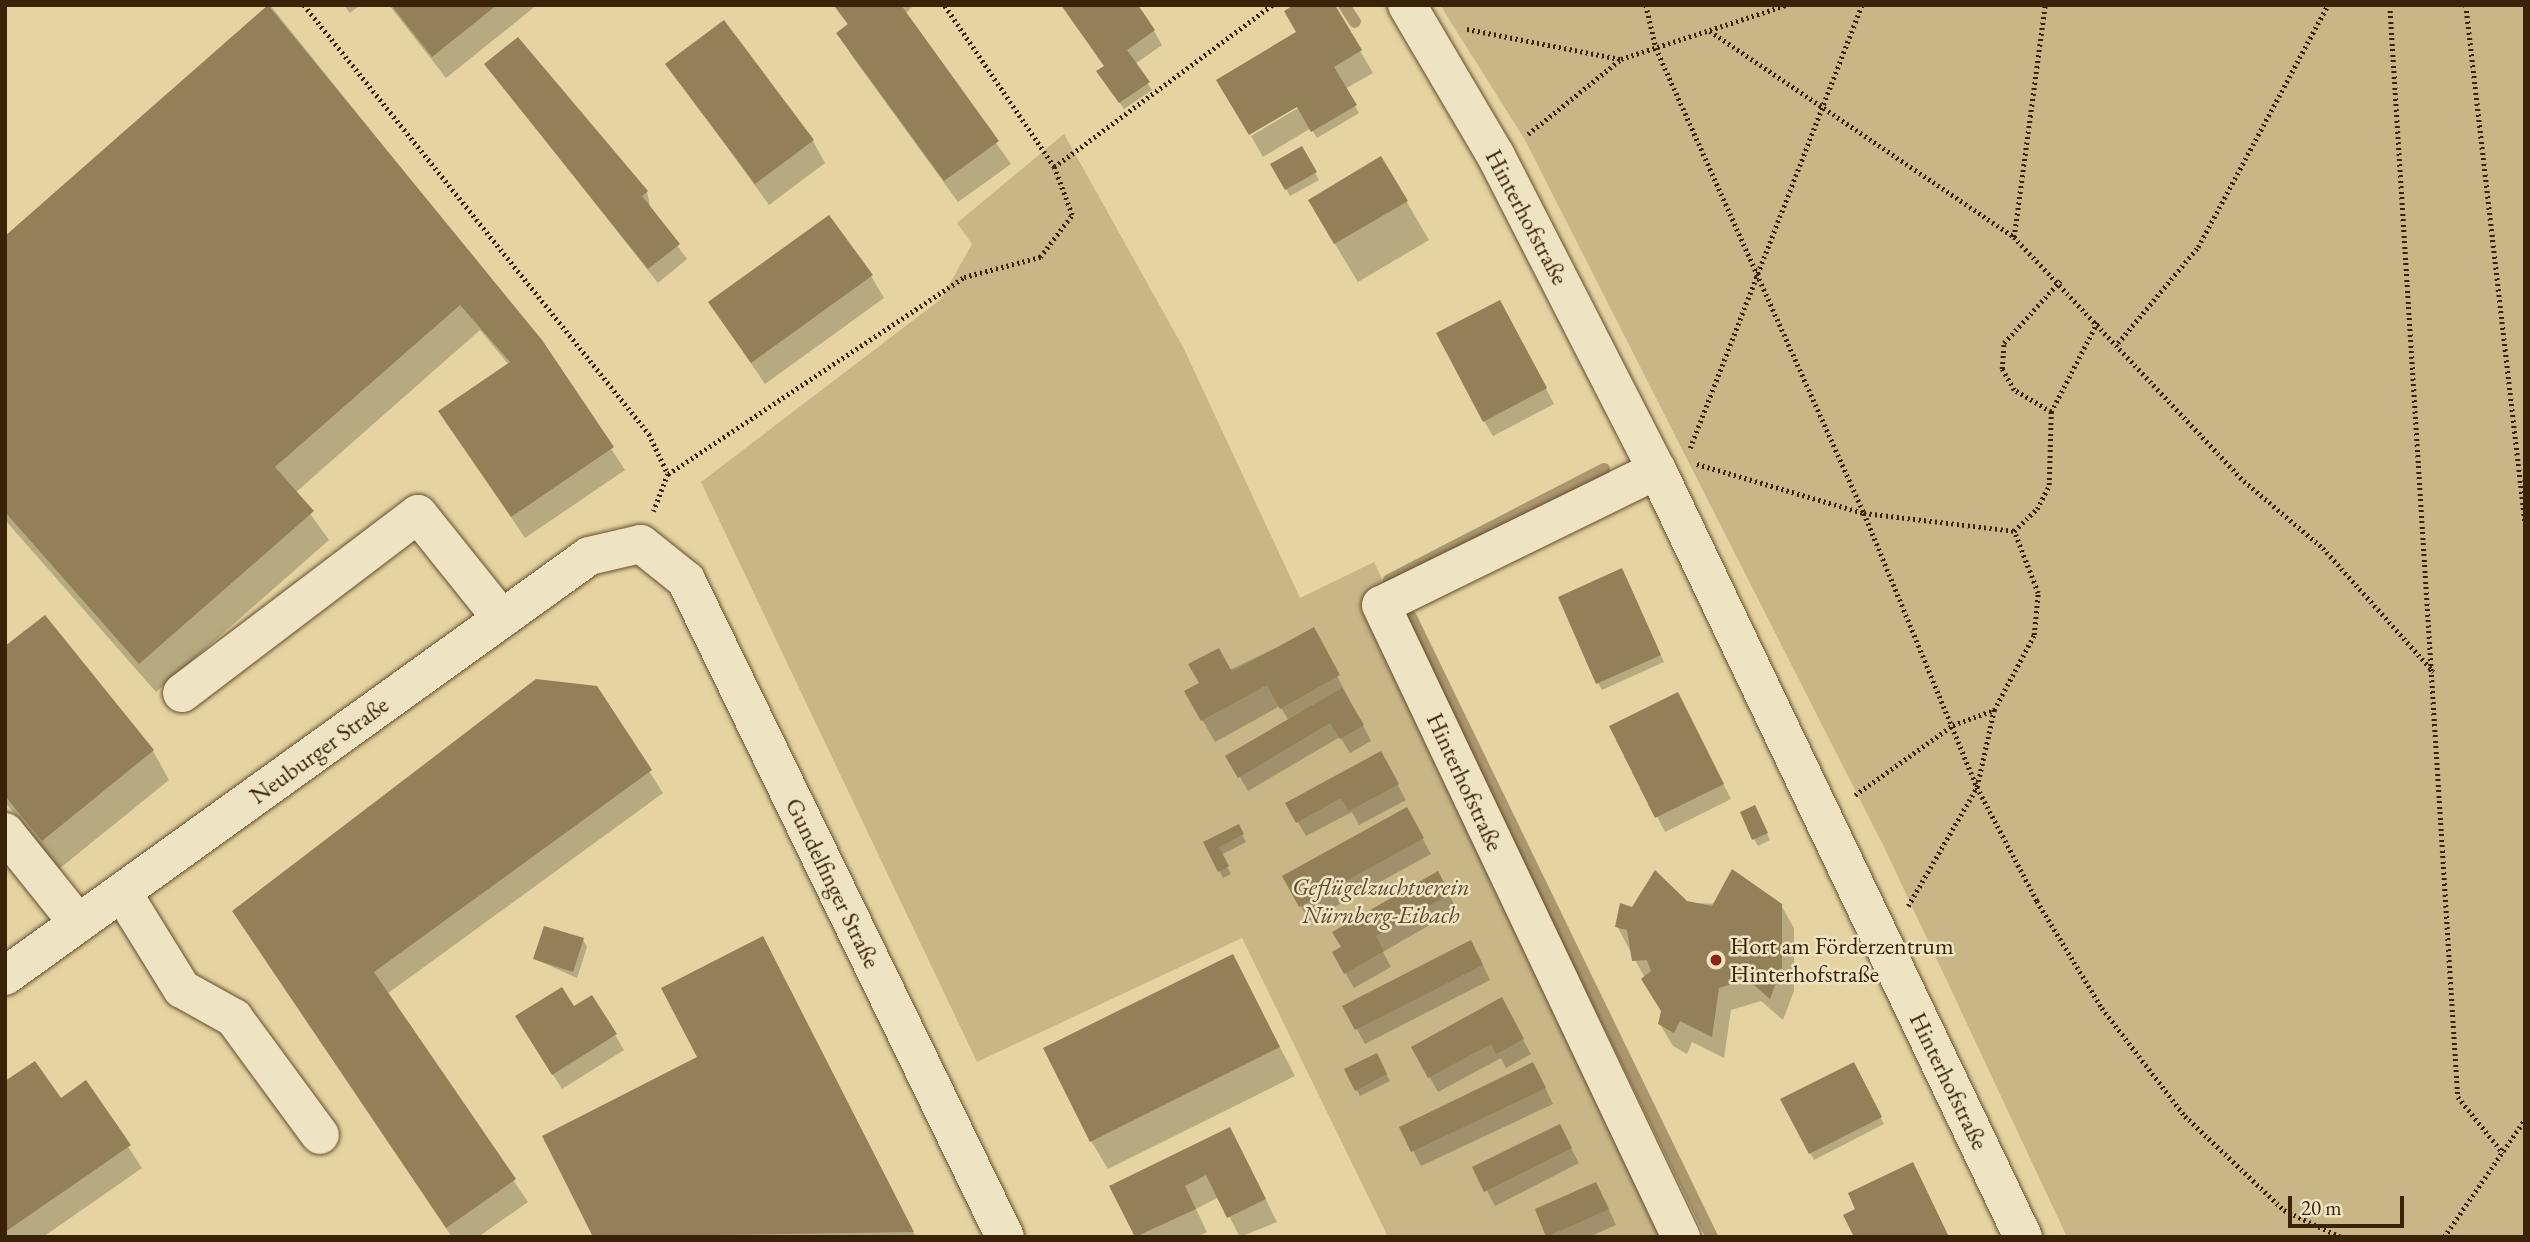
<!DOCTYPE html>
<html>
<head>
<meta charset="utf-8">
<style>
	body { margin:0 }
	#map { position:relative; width:2530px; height:1242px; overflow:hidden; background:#e5d4a1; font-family:"EB Garamond",serif }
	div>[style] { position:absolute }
	.green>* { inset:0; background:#c8b687 }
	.shadow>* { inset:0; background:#0003 }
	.stream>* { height:12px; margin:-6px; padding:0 6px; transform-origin:6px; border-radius:6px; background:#ab976d }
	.building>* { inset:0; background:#937f58 }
	.path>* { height:4.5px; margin-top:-2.25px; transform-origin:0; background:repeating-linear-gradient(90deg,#3a2208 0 2px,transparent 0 5.5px) }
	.roads { filter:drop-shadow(0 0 2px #654e2e) drop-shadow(0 0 2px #654e2e) }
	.minor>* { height:38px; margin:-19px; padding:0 19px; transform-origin:19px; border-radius:19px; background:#eee3c2 }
	.dots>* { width:19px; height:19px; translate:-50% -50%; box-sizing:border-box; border:4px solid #eee3c2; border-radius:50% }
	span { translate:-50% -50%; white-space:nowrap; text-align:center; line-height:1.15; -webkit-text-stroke:5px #eee3c2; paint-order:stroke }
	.street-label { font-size:24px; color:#3a2208 }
	.park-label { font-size:24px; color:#5e4728; font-style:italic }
	.poi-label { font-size:24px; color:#3a2208 }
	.left { translate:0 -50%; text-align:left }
	.frame { position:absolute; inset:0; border:7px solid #3a2208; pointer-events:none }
	.scale { position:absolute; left:2288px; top:1196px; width:116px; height:32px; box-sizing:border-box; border:4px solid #3a2208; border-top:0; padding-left:9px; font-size:21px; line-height:24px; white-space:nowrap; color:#3a2208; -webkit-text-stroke:5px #eee3c2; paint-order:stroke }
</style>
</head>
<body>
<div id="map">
	<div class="green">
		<div style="clip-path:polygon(1440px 5px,2525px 5px,2525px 1237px,2067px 1237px,1885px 849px,1525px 140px)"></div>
		<div style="clip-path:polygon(1064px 134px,1184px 349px,1300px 598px,1374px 562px,1699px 1237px,1388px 1237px,1242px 938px,977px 1062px,701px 482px,941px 299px,972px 244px,957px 223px)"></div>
	</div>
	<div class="shadow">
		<div style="clip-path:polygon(270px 5px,540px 341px,625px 470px,525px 538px,440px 411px,509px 365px,480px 330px,295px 493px,329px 540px,156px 692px,5px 520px,5px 238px)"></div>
		<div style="clip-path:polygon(344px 5px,360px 5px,350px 13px)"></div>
		<div style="clip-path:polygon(389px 5px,537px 5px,446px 78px)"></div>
		<div style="clip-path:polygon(833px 5px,914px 5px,905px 14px,1011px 164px,958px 202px,852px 56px,839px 34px,849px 26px)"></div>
		<div style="clip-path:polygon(1333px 5px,1373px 73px,1345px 89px,1359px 113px,1317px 138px,1311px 128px,1263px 157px,1251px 136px,1343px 81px,1250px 133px,1299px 32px)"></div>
		<div style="clip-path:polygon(1067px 13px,1154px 31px,1162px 45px,1135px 64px,1152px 90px,1124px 109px,1102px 78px,1105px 67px)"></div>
		<div style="clip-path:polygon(486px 65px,647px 192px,651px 210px,687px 259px,658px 283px)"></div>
		<div style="clip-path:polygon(668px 65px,813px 141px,825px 163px,769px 205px)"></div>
		<div style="clip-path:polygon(1301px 148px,1319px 180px,1290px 196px,1273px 165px)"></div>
		<div style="clip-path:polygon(1381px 158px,1429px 240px,1358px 282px,1332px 239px)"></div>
		<div style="clip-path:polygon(871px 276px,884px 298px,765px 384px,710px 303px)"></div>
		<div style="clip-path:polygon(1508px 317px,1554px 404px,1493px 436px,1484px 421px)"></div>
		<div style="clip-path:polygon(1626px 577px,1664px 662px,1602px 690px,1598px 683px)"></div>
		<div style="clip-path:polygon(1313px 630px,1371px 741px,1350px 753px,1340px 737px,1248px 791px,1228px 757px,1289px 721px,1280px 706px,1215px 742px,1186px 691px)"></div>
		<div style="clip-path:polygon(5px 649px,153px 751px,169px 780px,59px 869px,5px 802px)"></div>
		<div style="clip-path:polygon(596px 688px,663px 793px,387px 994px,528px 1202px,478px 1237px,452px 1237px,234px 911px)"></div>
		<div style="clip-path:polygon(1685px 709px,1731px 799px,1665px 832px,1611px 727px)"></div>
		<div style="clip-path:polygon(1380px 753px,1406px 800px,1359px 825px,1352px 812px,1306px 836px,1287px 803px)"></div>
		<div style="clip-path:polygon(1406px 809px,1431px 854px,1309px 921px,1285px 877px)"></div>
		<div style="clip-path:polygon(1758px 814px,1770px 840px,1758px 846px,1754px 839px)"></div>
		<div style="clip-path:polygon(1238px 826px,1246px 842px,1221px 855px,1231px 874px,1223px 878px,1205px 843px)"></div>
		<div style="clip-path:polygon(1437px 874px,1457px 909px,1383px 952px,1391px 967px,1354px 988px,1334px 953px)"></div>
		<div style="clip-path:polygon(1686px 903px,1781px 905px,1794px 928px,1794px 991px,1783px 1020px,1761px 1001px,1731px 1010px,1724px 1058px,1692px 1042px,1687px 1054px,1673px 1046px,1660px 1024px,1663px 1012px,1617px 926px,1633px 909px)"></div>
		<div style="clip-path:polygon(763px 939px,916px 1237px,595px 1237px,699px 1058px)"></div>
		<div style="clip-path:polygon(583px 940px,587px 947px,577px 978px,535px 959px)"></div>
		<div style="clip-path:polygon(1232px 956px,1295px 1076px,1108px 1169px,1091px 1141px)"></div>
		<div style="clip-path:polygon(1479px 957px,1490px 980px,1365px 1044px,1357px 1029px)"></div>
		<div style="clip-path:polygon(574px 1008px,615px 1035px,624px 1050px,562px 1089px,526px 1031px)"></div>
		<div style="clip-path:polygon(1509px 1015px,1531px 1054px,1506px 1068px,1501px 1058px,1438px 1092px,1413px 1048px)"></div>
		<div style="clip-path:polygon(1376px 1055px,1390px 1081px,1360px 1096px,1346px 1070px)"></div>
		<div style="clip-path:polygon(1853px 1064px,1884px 1124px,1814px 1160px,1783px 1100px)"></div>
		<div style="clip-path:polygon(1541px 1079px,1553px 1104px,1421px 1166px,1401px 1127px)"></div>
		<div style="clip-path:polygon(5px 1083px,60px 1101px,86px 1083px,142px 1168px,43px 1237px,5px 1237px)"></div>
		<div style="clip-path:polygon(1230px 1129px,1277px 1222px,1240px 1237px,1219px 1197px,1196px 1209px,1207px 1232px,1197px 1237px,1137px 1237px,1112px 1187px)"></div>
		<div style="clip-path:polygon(1567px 1141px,1579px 1163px,1495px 1206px,1475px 1168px)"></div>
		<div style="clip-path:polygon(1604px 1199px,1616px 1225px,1589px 1237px,1548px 1237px,1537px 1210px)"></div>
	</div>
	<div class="stream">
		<div style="left:1344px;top:5px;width:20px;rotate:57deg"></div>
		<div style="left:1389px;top:580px;width:242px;rotate:-27.3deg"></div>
		<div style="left:1411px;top:617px;width:689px;rotate:64.1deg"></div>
	</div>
	<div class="building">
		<div style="clip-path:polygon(268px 5px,542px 340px,614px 447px,511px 517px,438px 411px,510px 362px,460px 305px,275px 467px,314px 511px,139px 664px,5px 512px,5px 236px)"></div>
		<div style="clip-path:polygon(391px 5px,497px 5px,432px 57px)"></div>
		<div style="clip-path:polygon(834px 5px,901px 5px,999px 141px,944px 181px,836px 33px,848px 24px)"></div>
		<div style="clip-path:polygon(1061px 5px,1138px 5px,1155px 30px,1127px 50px,1150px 82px,1119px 103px,1096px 71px,1104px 66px)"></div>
		<div style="clip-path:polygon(1294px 5px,1335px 5px,1362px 50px,1334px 67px,1357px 105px,1311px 132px,1297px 107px,1249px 135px,1216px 80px,1296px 32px,1284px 11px)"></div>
		<div style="clip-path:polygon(724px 20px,814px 140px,755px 184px,665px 64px)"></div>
		<div style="clip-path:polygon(518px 37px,648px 191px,642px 196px,680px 244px,648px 269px,484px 64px)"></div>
		<div style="clip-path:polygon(1302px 146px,1317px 172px,1285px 190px,1270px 164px)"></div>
		<div style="clip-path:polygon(1381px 156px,1408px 201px,1334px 244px,1308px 200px)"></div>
		<div style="clip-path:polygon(829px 215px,873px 275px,751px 363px,708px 302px)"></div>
		<div style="clip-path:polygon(1500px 300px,1547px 388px,1483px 422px,1436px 333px)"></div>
		<div style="clip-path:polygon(1622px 568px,1661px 655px,1596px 684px,1558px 597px)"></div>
		<div style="clip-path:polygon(45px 615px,154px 750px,42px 841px,5px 796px,5px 646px)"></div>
		<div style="clip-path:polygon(1314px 627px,1340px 675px,1280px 709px,1267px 685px,1201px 721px,1184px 691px,1199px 683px,1188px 664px,1219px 648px,1232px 672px)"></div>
		<div style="clip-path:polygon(536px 679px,597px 686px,652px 770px,374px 972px,516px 1179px,446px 1228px,232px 911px)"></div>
		<div style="clip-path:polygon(1342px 688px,1364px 725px,1340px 739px,1330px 723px,1238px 778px,1225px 756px)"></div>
		<div style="clip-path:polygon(1678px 692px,1724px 784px,1655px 818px,1609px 726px)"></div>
		<div style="clip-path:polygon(1381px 751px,1399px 784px,1349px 811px,1341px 798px,1296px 823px,1285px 803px)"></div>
		<div style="clip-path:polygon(1755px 805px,1768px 833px,1752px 840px,1740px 812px)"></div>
		<div style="clip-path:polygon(1407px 807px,1424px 838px,1299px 907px,1282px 876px)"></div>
		<div style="clip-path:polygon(1239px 824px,1244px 834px,1219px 847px,1229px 866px,1218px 872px,1203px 842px)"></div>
		<div style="clip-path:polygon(1732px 869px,1782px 904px,1782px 967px,1770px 999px,1747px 979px,1719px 988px,1712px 1037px,1680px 1021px,1674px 1033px,1658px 1024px,1661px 1011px,1641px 979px,1651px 971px,1647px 960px,1632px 961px,1627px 930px,1615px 927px,1620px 903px,1632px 907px,1655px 870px,1687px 901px,1712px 906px)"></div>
		<div style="clip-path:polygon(1438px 871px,1450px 894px,1376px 936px,1384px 951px,1344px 974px,1332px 952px,1341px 947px,1332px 932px)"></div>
		<div style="clip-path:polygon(544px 926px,584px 938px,573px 972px,533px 959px)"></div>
		<div style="clip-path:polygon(763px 936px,914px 1232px,593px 1237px,542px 1136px,697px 1057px,661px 988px)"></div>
		<div style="clip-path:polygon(1471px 940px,1483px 965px,1355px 1030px,1342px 1006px)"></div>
		<div style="clip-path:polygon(1233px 954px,1280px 1047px,1090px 1142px,1043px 1048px)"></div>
		<div style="clip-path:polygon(562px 987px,574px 1006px,592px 995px,617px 1034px,552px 1075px,515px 1016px)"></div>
		<div style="clip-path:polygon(1502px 997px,1524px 1039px,1496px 1054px,1491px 1044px,1428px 1078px,1411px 1047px)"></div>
		<div style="clip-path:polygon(1377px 1053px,1387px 1074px,1355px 1091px,1344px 1069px)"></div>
		<div style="clip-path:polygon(35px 1061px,61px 1098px,86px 1080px,131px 1145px,5px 1232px,5px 1081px)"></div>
		<div style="clip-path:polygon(1533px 1062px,1546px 1088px,1411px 1152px,1399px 1127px)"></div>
		<div style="clip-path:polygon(1854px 1062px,1882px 1117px,1809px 1154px,1780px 1099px)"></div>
		<div style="clip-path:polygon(1560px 1124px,1572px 1148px,1484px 1192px,1472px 1167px)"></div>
		<div style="clip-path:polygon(1230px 1127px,1266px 1199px,1227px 1218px,1206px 1175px,1185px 1186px,1196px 1209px,1135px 1237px,1109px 1186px)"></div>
		<div style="clip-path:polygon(1913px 1162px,1949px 1237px,1854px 1237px,1843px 1215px,1855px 1209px,1848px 1193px)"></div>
		<div style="clip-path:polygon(1596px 1182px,1609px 1209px,1546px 1237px,1535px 1209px)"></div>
	</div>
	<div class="path">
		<div style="left:304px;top:5px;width:551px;rotate:51.19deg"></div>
		<div style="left:649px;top:434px;width:44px;rotate:64.6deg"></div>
		<div style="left:668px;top:474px;width:40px;rotate:111deg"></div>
		<div style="left:1646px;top:5px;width:44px;rotate:76.9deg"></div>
		<div style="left:1656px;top:48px;width:509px;rotate:65.9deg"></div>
		<div style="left:1864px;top:513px;width:296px;rotate:67.6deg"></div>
		<div style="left:1977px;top:787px;width:129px;rotate:62.2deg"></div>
		<div style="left:2037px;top:901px;width:125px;rotate:58.7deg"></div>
		<div style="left:2102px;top:1008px;width:136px;rotate:52.5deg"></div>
		<div style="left:2185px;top:1116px;width:137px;rotate:43.5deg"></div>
		<div style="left:2284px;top:1210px;width:63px;rotate:25.3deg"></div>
		<div style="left:2390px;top:5px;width:1094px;rotate:86.44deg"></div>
		<div style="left:2458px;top:1097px;width:72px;rotate:51.2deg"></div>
		<div style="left:2466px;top:5px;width:519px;rotate:83.48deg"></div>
		<div style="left:1467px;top:29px;width:156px;rotate:11.1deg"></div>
		<div style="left:1710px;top:31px;width:367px;rotate:34.1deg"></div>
		<div style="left:2014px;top:237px;width:234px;rotate:-82.4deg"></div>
		<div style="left:1528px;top:134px;width:119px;rotate:-38.9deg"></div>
		<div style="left:1621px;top:59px;width:174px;rotate:-18.1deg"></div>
		<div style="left:1054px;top:167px;width:272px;rotate:-36.6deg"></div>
		<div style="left:2014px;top:237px;width:335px;rotate:46.7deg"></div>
		<div style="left:2244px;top:481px;width:104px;rotate:40.3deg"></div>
		<div style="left:2323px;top:548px;width:166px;rotate:48.2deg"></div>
		<div style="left:2118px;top:343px;width:125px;rotate:-50.2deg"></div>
		<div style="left:2198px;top:247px;width:275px;rotate:-61.8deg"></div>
		<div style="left:2051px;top:412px;width:43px;rotate:-149.3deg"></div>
		<div style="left:2014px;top:390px;width:24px;rotate:-120deg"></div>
		<div style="left:2002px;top:369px;width:26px;rotate:-86deg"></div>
		<div style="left:2004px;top:343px;width:84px;rotate:-47.9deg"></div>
		<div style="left:1690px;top:448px;width:475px;rotate:-68.8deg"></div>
		<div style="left:1697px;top:464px;width:174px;rotate:16.4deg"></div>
		<div style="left:1864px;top:513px;width:151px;rotate:6.8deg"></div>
		<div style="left:2014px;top:531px;width:32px;rotate:-44deg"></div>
		<div style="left:2037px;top:509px;width:27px;rotate:-63deg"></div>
		<div style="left:2049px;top:485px;width:73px;rotate:-88.4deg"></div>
		<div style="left:2051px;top:412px;width:102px;rotate:-62.7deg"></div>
		<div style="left:668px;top:474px;width:356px;rotate:-33.6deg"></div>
		<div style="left:964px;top:277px;width:79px;rotate:-14.7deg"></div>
		<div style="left:1040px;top:257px;width:53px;rotate:-52.7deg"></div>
		<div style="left:1072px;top:215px;width:51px;rotate:-110.6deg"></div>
		<div style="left:1054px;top:167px;width:196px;rotate:-124.2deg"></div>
		<div style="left:1855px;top:795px;width:120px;rotate:-35.5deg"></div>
		<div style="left:1953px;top:725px;width:44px;rotate:-20.1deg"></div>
		<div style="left:1908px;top:906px;width:138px;rotate:-59.9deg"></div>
		<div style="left:1977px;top:787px;width:79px;rotate:-77.6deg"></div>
		<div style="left:1994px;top:710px;width:85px;rotate:-61.9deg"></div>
		<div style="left:2034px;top:635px;width:42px;rotate:-84.6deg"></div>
		<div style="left:2038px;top:593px;width:66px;rotate:-111.2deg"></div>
		<div style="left:2444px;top:1237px;width:143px;rotate:-55.5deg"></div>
	</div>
	<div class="roads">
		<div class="minor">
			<div style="left:1407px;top:5px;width:175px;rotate:59.5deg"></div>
			<div style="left:1496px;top:156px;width:353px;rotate:62.9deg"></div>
			<div style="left:1657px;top:470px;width:850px;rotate:64.49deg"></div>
			<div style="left:1657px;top:470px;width:307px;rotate:153.9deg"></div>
			<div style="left:1381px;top:605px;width:700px;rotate:64.61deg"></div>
			<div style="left:182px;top:693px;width:296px;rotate:-37.2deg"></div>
			<div style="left:418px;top:514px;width:134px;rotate:51.3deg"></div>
			<div style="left:5px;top:832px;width:117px;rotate:51.3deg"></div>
			<div style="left:122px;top:892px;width:114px;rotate:58.3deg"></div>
			<div style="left:182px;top:989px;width:60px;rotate:29.1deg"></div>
			<div style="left:234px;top:1018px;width:145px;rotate:53.7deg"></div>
			<div style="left:5px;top:976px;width:719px;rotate:-35.72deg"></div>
			<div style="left:589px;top:556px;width:53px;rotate:-13deg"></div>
			<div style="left:641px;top:544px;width:58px;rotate:38.7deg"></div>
			<div style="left:686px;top:580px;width:730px;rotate:64.1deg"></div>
		</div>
	</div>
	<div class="dots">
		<div style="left:1716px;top:960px;background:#8f2418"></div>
	</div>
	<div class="street-label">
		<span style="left:1527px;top:217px;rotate:62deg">Hinterhofstraße</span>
		<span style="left:319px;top:750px;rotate:-36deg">Neuburger Straße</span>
		<span style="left:1465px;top:782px;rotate:65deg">Hinterhofstraße</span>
		<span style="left:833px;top:883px;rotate:64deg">Gundelfinger Straße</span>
		<span style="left:1949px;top:1081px;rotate:64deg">Hinterhofstraße</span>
	</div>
	<div class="park-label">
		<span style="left:1381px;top:901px">Geflügelzuchtverein<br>Nürnberg-Eibach</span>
	</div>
	<div class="poi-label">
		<span class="left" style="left:1730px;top:960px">Hort am Förderzentrum<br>Hinterhofstraße</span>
	</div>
	<div class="frame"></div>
	<div class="scale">20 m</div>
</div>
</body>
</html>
